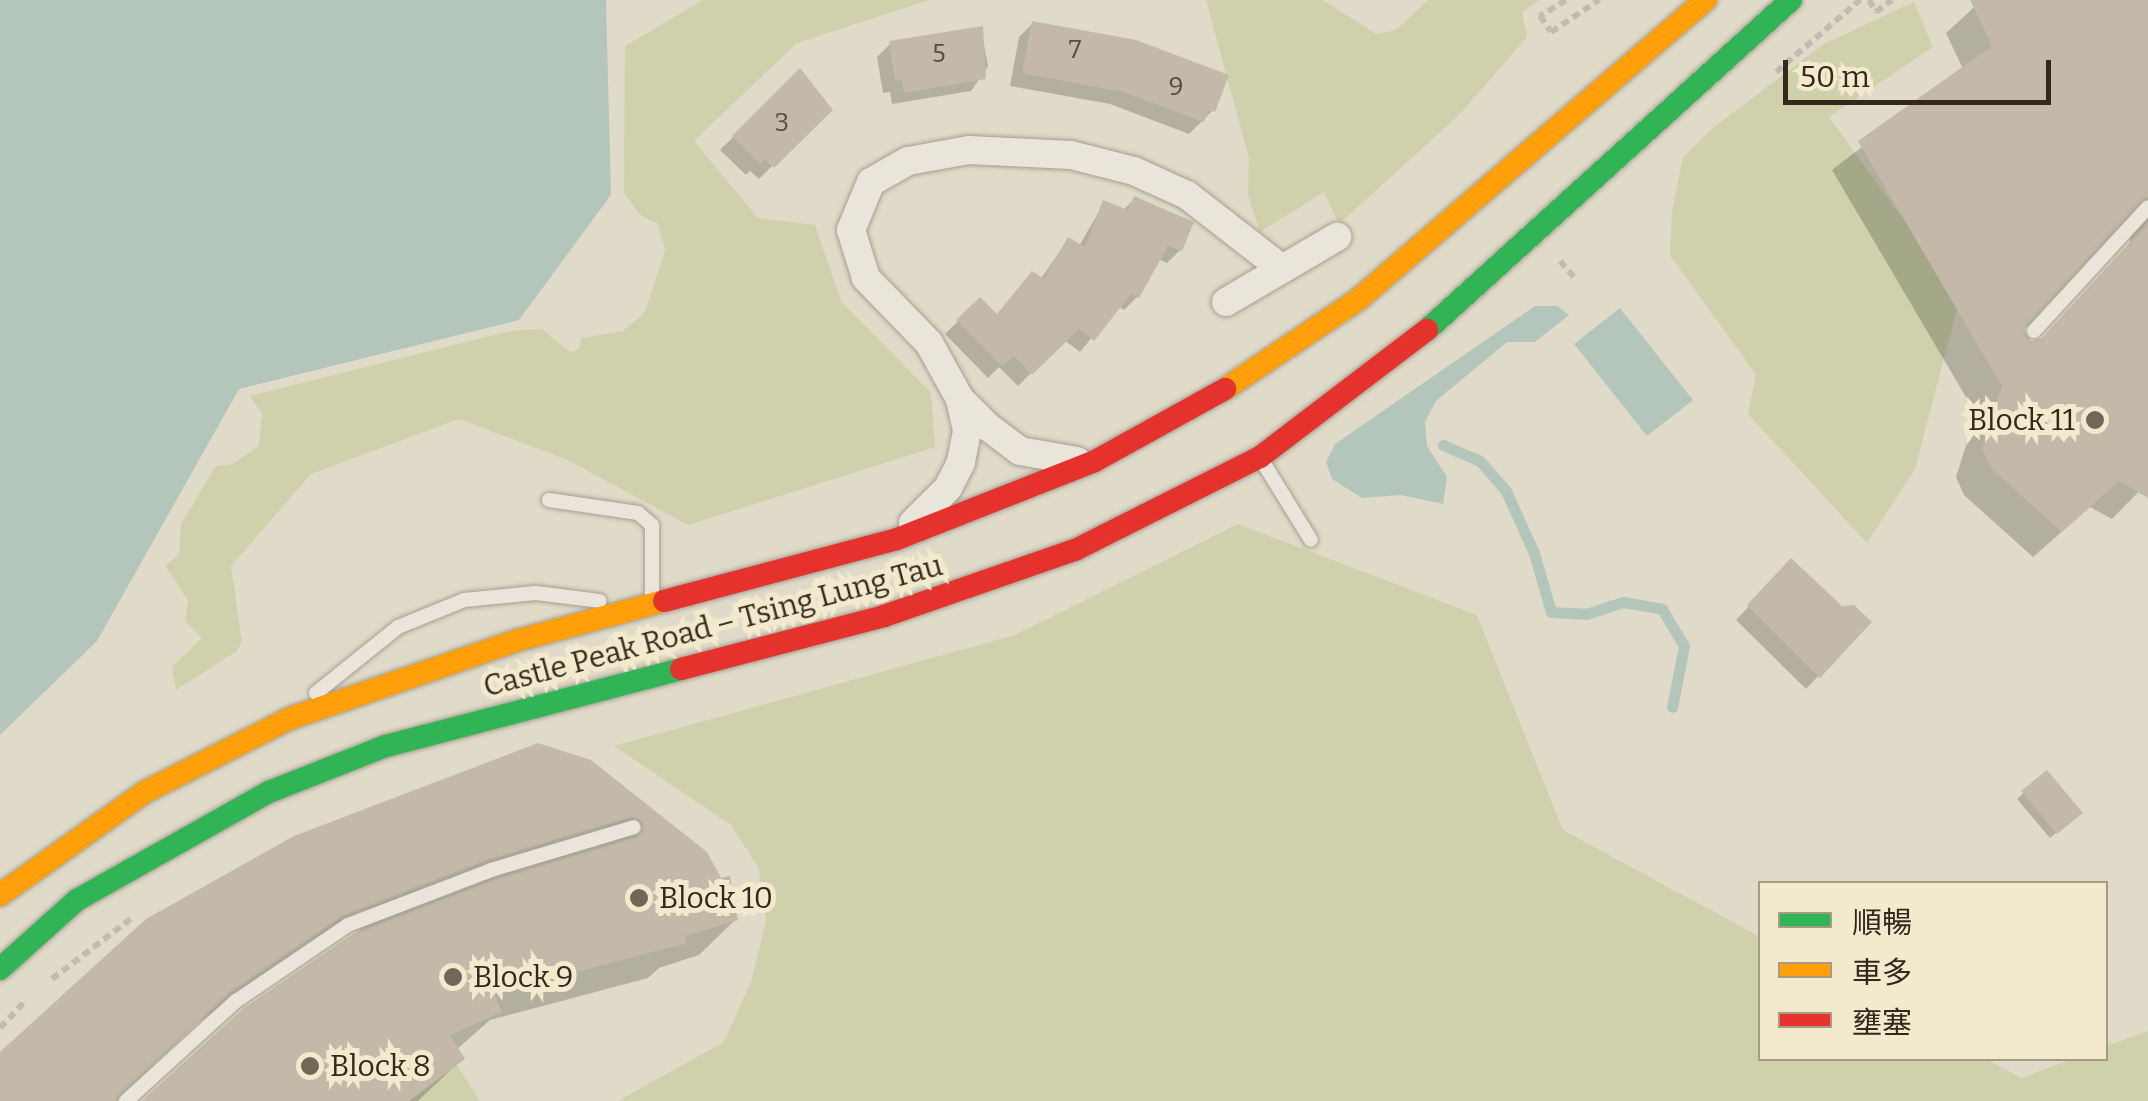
<!DOCTYPE html>
<html>
<head>
<meta charset="utf-8">
<style>
	body { margin:0 }
	#map { position:relative; width:2148px; height:1101px; overflow:hidden; background:#e0dbc8; font-family:Bitter,"Noto Sans TC",serif }
	div>[style] { position:absolute }
	.green>* { inset:0; background:#ced1ab }
	.water>* { inset:0; background:#b4c6bb }
	.shadow>* { inset:0; background:#0003 }
	.stream>* { height:11px; margin:-5.5px; padding:0 5.5px; transform-origin:5.5px; border-radius:5.5px; background:#b4c6bb }
	.building>* { inset:0; background:#c4b9a9 }
	.path>* { height:6px; margin-top:-3px; transform-origin:0; background:repeating-linear-gradient(90deg,#c1bcb2 0 8px,transparent 0 13px) }
	.roads { filter:drop-shadow(0 0 2px #a59f92) drop-shadow(0 0 2px #a59f92) }
	.lane>* { height:14px; margin:-7px; padding:0 7px; transform-origin:7px; border-radius:7px; background:#e9e5da }
	.street>* { height:28px; margin:-14px; padding:0 14px; transform-origin:14px; border-radius:14px; background:#e9e5da }
	.fast>* { height:22px; margin:-11px; padding:0 11px; transform-origin:11px; border-radius:11px; background:#30b455 }
	.slow>* { height:22px; margin:-11px; padding:0 11px; transform-origin:11px; border-radius:11px; background:#ff9f0a }
	.jam>* { height:22px; margin:-11px; padding:0 11px; transform-origin:11px; border-radius:11px; background:#e5322d }
	.dots>* { width:28px; height:28px; translate:-50% -50%; box-sizing:border-box; border:5px solid #f3eacd; border-radius:50% }
	span { translate:-50% -50%; white-space:nowrap; text-align:center; line-height:1.15; -webkit-text-stroke:10px #f3eacd; paint-order:stroke }
	.number-label { font-size:25px; color:#574c3f }
	.number-label span { -webkit-text-stroke-width:0 }
	.poi-label { font-size:30px; color:#33281c }
	.right { translate:-100% -50%; text-align:right }
	.left { translate:0 -50%; text-align:left }
	.street-label { font-size:30px; color:#33281c }
	.legend { position:absolute; left:1758px; top:881px; width:350px; height:180px; box-sizing:border-box; background:#f3eacd; border:2px solid #a69c86; margin:0; padding:12px 18px; list-style:none; font-size:30px; color:#33281c }
	.legend li { display:flex; align-items:center; gap:20px; height:50px }
	.legend b { width:50px; border:2px solid #a69c86 }
	.scale { position:absolute; left:1783px; top:60px; width:268px; height:45px; box-sizing:border-box; border:5px solid #33281c; border-top:0; padding-left:12px; font-size:30px; line-height:35px; white-space:nowrap; color:#33281c; -webkit-text-stroke:8px #f3eacd; paint-order:stroke }
</style>
</head>
<body>
<div id="map">
	<div class="green">
		<div style="clip-path:polygon(703px 0,929px 0,797px 43px,694px 141px,758px 218px,815px 225px,841px 301px,931px 393px,935px 447px,688px 525px,568px 460px,459px 419px,311px 474px,231px 566px,242px 642px,237px 651px,176px 690px,172px 667px,202px 638px,185px 621px,188px 601px,165px 565px,179px 555px,181px 524px,216px 466px,231px 465px,259px 446px,262px 414px,250px 396px,510px 331px,542px 329px,570px 352px,579px 349px,581px 338px,623px 331px,645px 312px,665px 251px,658px 224px,640px 215px,624px 193px,625px 46px)"></div>
		<div style="clip-path:polygon(1206px 0,1323px 0,1376px 34px,1396px 30px,1428px 0,1540px 0,1522px 12px,1527px 37px,1459px 115px,1339px 224px,1324px 192px,1260px 232px,1248px 196px,1249px 158px)"></div>
		<div style="clip-path:polygon(1914px 2px,1933px 47px,1829px 117px,1960px 297px,1915px 469px,1867px 543px,1748px 414px,1756px 375px,1670px 255px,1672px 212px,1683px 157px,1714px 127px,1824px 44px)"></div>
		<div style="clip-path:polygon(1238px 524px,1477px 615px,1563px 830px,1760px 937px,1760px 1058px,1986px 1059px,2021px 1078px,2073px 1059px,2106px 1058px,2106px 1046px,2148px 1031px,2148px 1101px,618px 1101px,724px 1042px,751px 982px,766px 920px,758px 867px,731px 825px,614px 746px,1015px 635px)"></div>
		<div style="clip-path:polygon(454px 1061px,480px 1101px,394px 1101px)"></div>
	</div>
	<div class="water">
		<div style="clip-path:polygon(0 0,606px 0,611px 195px,519px 320px,239px 389px,97px 641px,0 735px)"></div>
		<div style="clip-path:polygon(1535px 306px,1557px 306px,1569px 315px,1535px 342px,1507px 342px,1436px 401px,1425px 422px,1427px 446px,1447px 477px,1443px 504px,1401px 495px,1362px 498px,1332px 479px,1326px 462px,1335px 444px)"></div>
		<div style="clip-path:polygon(1620px 308px,1693px 400px,1647px 436px,1574px 344px)"></div>
	</div>
	<div class="shadow">
		<div style="clip-path:polygon(evenodd,1982px 0,2148px 0,2148px 482px,2112px 519px,2090px 507px,2033px 557px,1964px 495px,1956px 477px,1976px 414px,1832px 170px,1963px 69px,1946px 33px,1982px 0,2113px 226px,2130px 226px,2130px 244px,2041px 341px,2024px 341px,2024px 323px,2113px 226px)"></div>
		<div style="clip-path:polygon(1032px 24px,1212px 111px,1189px 134px,1110px 104px,1010px 86px,1019px 37px)"></div>
		<div style="clip-path:polygon(981px 29px,988px 66px,971px 91px,892px 104px,890px 92px,883px 93px,877px 57px,890px 44px)"></div>
		<div style="clip-path:polygon(800px 72px,829px 110px,759px 179px,750px 171px,746px 175px,720px 150px)"></div>
		<div style="clip-path:polygon(1134px 199px,1180px 250px,1167px 263px,1158px 259px,1137px 297px,1124px 310px,1118px 306px,1080px 352px,1064px 340px,1018px 386px,999px 367px,988px 378px,945px 334px,980px 300px,996px 316px,1040px 280px,1068px 240px,1079px 246px,1104px 203px,1123px 211px)"></div>
		<div style="clip-path:polygon(1791px 562px,1841px 608px,1869px 622px,1806px 689px,1736px 620px)"></div>
		<div style="clip-path:polygon(590px 762px,736px 919px,699px 955px,659px 968px,648px 978px,490px 1020px,456px 1050px,462px 1059px,418px 1101px,145px 1101px,362px 928px,305px 950px,190px 1028px,116px 1101px,0 1101px,0 1056px)"></div>
		<div style="clip-path:polygon(2046px 773px,2074px 818px,2050px 838px,2017px 799px)"></div>
	</div>
	<div class="stream">
		<div style="left:1443px;top:445px;width:40px;rotate:23.4deg"></div>
		<div style="left:1480px;top:461px;width:40px;rotate:49deg"></div>
		<div style="left:1506px;top:491px;width:68px;rotate:65.7deg"></div>
		<div style="left:1534px;top:553px;width:61px;rotate:73.9deg"></div>
		<div style="left:1551px;top:612px;width:35px;rotate:3deg"></div>
		<div style="left:1586px;top:614px;width:39px;rotate:-18deg"></div>
		<div style="left:1623px;top:602px;width:40px;rotate:10deg"></div>
		<div style="left:1662px;top:609px;width:43px;rotate:59.3deg"></div>
		<div style="left:1684px;top:646px;width:62px;rotate:101.1deg"></div>
	</div>
	<div class="building">
		<div style="clip-path:polygon(1970px 0,2148px 0,2148px 197px,2024px 330px,2031px 341px,2042px 338px,2148px 223px,2148px 498px,2119px 481px,2062px 532px,1991px 468px,1982px 449px,2002px 386px,1858px 141px,1992px 46px)"></div>
		<div style="clip-path:polygon(1032px 21px,1136px 40px,1229px 75px,1215px 112px,1209px 110px,1204px 122px,1123px 92px,1022px 73px)"></div>
		<div style="clip-path:polygon(983px 26px,986px 79px,904px 93px,902px 80px,895px 81px,889px 41px)"></div>
		<div style="clip-path:polygon(800px 68px,833px 110px,774px 168px,765px 159px,760px 164px,732px 136px)"></div>
		<div style="clip-path:polygon(1134px 196px,1194px 222px,1182px 251px,1168px 246px,1139px 298px,1131px 294px,1094px 341px,1079px 329px,1032px 375px,1014px 356px,1002px 366px,956px 320px,980px 297px,997px 314px,1032px 271px,1044px 279px,1068px 237px,1085px 247px,1103px 200px,1128px 210px)"></div>
		<div style="clip-path:polygon(1791px 558px,1842px 606px,1854px 605px,1872px 622px,1820px 678px,1747px 605px)"></div>
		<div style="clip-path:polygon(538px 743px,591px 760px,707px 852px,721px 878px,730px 876px,738px 920px,685px 936px,687px 943px,494px 994px,502px 1012px,450px 1035px,465px 1059px,409px 1101px,142px 1101px,243px 1009px,353px 934px,494px 880px,637px 837px,644px 823px,631px 817px,487px 860px,342px 916px,229px 993px,116px 1101px,0 1101px,0 1052px,146px 919px,294px 836px)"></div>
		<div style="clip-path:polygon(2047px 770px,2083px 813px,2057px 834px,2021px 791px)"></div>
	</div>
	<div class="path">
		<div style="left:1566px;top:0;width:31px;rotate:148deg"></div>
		<div style="left:1540px;top:16px;width:19px;rotate:55deg"></div>
		<div style="left:1551px;top:32px;width:58px;rotate:-33.7deg"></div>
		<div style="left:1869px;top:0;width:14px;rotate:60deg"></div>
		<div style="left:1876px;top:12px;width:20px;rotate:-37deg"></div>
		<div style="left:1776px;top:72px;width:111px;rotate:-40.6deg"></div>
		<div style="left:1560px;top:261px;width:23px;rotate:49deg"></div>
		<div style="left:52px;top:979px;width:102px;rotate:-37.4deg"></div>
		<div style="left:0;top:1028px;width:34px;rotate:-47deg"></div>
	</div>
	<div class="roads">
		<div class="lane">
			<div style="left:2034px;top:331px;width:168px;rotate:-47.4deg"></div>
			<div style="left:1264px;top:464px;width:89px;rotate:58.3deg"></div>
			<div style="left:549px;top:500px;width:90px;rotate:8.3deg"></div>
			<div style="left:638px;top:513px;width:18px;rotate:41deg"></div>
			<div style="left:652px;top:525px;width:74px;rotate:90deg"></div>
			<div style="left:316px;top:693px;width:105px;rotate:-38.8deg"></div>
			<div style="left:398px;top:627px;width:71px;rotate:-22.2deg"></div>
			<div style="left:464px;top:600px;width:72px;rotate:-5.6deg"></div>
			<div style="left:536px;top:593px;width:64px;rotate:7.1deg"></div>
			<div style="left:126px;top:1101px;width:149px;rotate:-42.3deg"></div>
			<div style="left:236px;top:1001px;width:135px;rotate:-34.2deg"></div>
			<div style="left:348px;top:925px;width:153px;rotate:-21deg"></div>
			<div style="left:491px;top:870px;width:149px;rotate:-16.7deg"></div>
		</div>
		<div class="street">
			<div style="left:1226px;top:302px;width:129px;rotate:-30.4deg"></div>
			<div style="left:1077px;top:461px;width:58px;rotate:-170deg"></div>
			<div style="left:1020px;top:451px;width:40px;rotate:-143deg"></div>
			<div style="left:988px;top:427px;width:40px;rotate:-135deg"></div>
			<div style="left:960px;top:399px;width:64px;rotate:-119deg"></div>
			<div style="left:929px;top:343px;width:91px;rotate:-134.1deg"></div>
			<div style="left:866px;top:278px;width:50px;rotate:-107.4deg"></div>
			<div style="left:851px;top:230px;width:52px;rotate:-67.4deg"></div>
			<div style="left:871px;top:182px;width:43px;rotate:-29.6deg"></div>
			<div style="left:908px;top:161px;width:62px;rotate:-10.2deg"></div>
			<div style="left:969px;top:150px;width:102px;rotate:2.8deg"></div>
			<div style="left:1071px;top:155px;width:65px;rotate:14.3deg"></div>
			<div style="left:1134px;top:171px;width:58px;rotate:24.4deg"></div>
			<div style="left:1187px;top:195px;width:120px;rotate:37.9deg"></div>
			<div style="left:913px;top:523px;width:49px;rotate:-45deg"></div>
			<div style="left:948px;top:488px;width:29px;rotate:-63deg"></div>
			<div style="left:961px;top:462px;width:33px;rotate:-79deg"></div>
			<div style="left:967px;top:430px;width:31px;rotate:-103deg"></div>
		</div>
		<div class="fast">
			<div style="left:1427px;top:330px;width:491px;rotate:-42.2deg"></div>
			<div style="left:0;top:969px;width:103px;rotate:-41.9deg"></div>
			<div style="left:77px;top:900px;width:220px;rotate:-29.4deg"></div>
			<div style="left:269px;top:792px;width:126px;rotate:-21.5deg"></div>
			<div style="left:386px;top:746px;width:305px;rotate:-14.6deg"></div>
		</div>
		<div class="slow">
			<div style="left:1225px;top:389px;width:161px;rotate:-33.9deg"></div>
			<div style="left:1359px;top:299px;width:458px;rotate:-40.8deg"></div>
			<div style="left:0;top:895px;width:178px;rotate:-35.4deg"></div>
			<div style="left:145px;top:792px;width:164px;rotate:-26.9deg"></div>
			<div style="left:291px;top:718px;width:241px;rotate:-18.9deg"></div>
			<div style="left:519px;top:640px;width:150px;rotate:-15.1deg"></div>
		</div>
		<div class="jam">
			<div style="left:664px;top:601px;width:241px;rotate:-14.9deg"></div>
			<div style="left:897px;top:539px;width:213px;rotate:-21.5deg"></div>
			<div style="left:1095px;top:461px;width:149px;rotate:-29deg"></div>
			<div style="left:681px;top:669px;width:210px;rotate:-14.6deg"></div>
			<div style="left:884px;top:616px;width:202px;rotate:-19.1deg"></div>
			<div style="left:1075px;top:550px;width:207px;rotate:-26.7deg"></div>
			<div style="left:1260px;top:457px;width:210px;rotate:-37.3deg"></div>
		</div>
	</div>
	<div class="dots">
		<div style="left:2095px;top:420px;background:#706758"></div>
		<div style="left:639px;top:898px;background:#706758"></div>
		<div style="left:453px;top:977px;background:#706758"></div>
		<div style="left:310px;top:1066px;background:#706758"></div>
	</div>
	<div class="number-label">
		<span style="left:1075px;top:50px">7</span>
		<span style="left:939px;top:54px">5</span>
		<span style="left:1176px;top:87px">9</span>
		<span style="left:782px;top:123px">3</span>
	</div>
	<div class="poi-label">
		<span class="right" style="left:2075px;top:420px">Block 11</span>
		<span class="left" style="left:659px;top:898px">Block 10</span>
		<span class="left" style="left:473px;top:977px">Block 9</span>
		<span class="left" style="left:330px;top:1066px">Block 8</span>
	</div>
	<div class="street-label">
		<span style="left:713px;top:626px;rotate:-15deg">Castle Peak Road – Tsing Lung Tau</span>
	</div>
	<ul class="legend">
	<li><b style="height:12px;background:#30b455"></b>順暢</li>
	<li><b style="height:12px;background:#ff9f0a"></b>車多</li>
	<li><b style="height:12px;background:#e5322d"></b>壅塞</li>
	</ul>
	<div class="scale">50 m</div>
</div>
</body>
</html>
